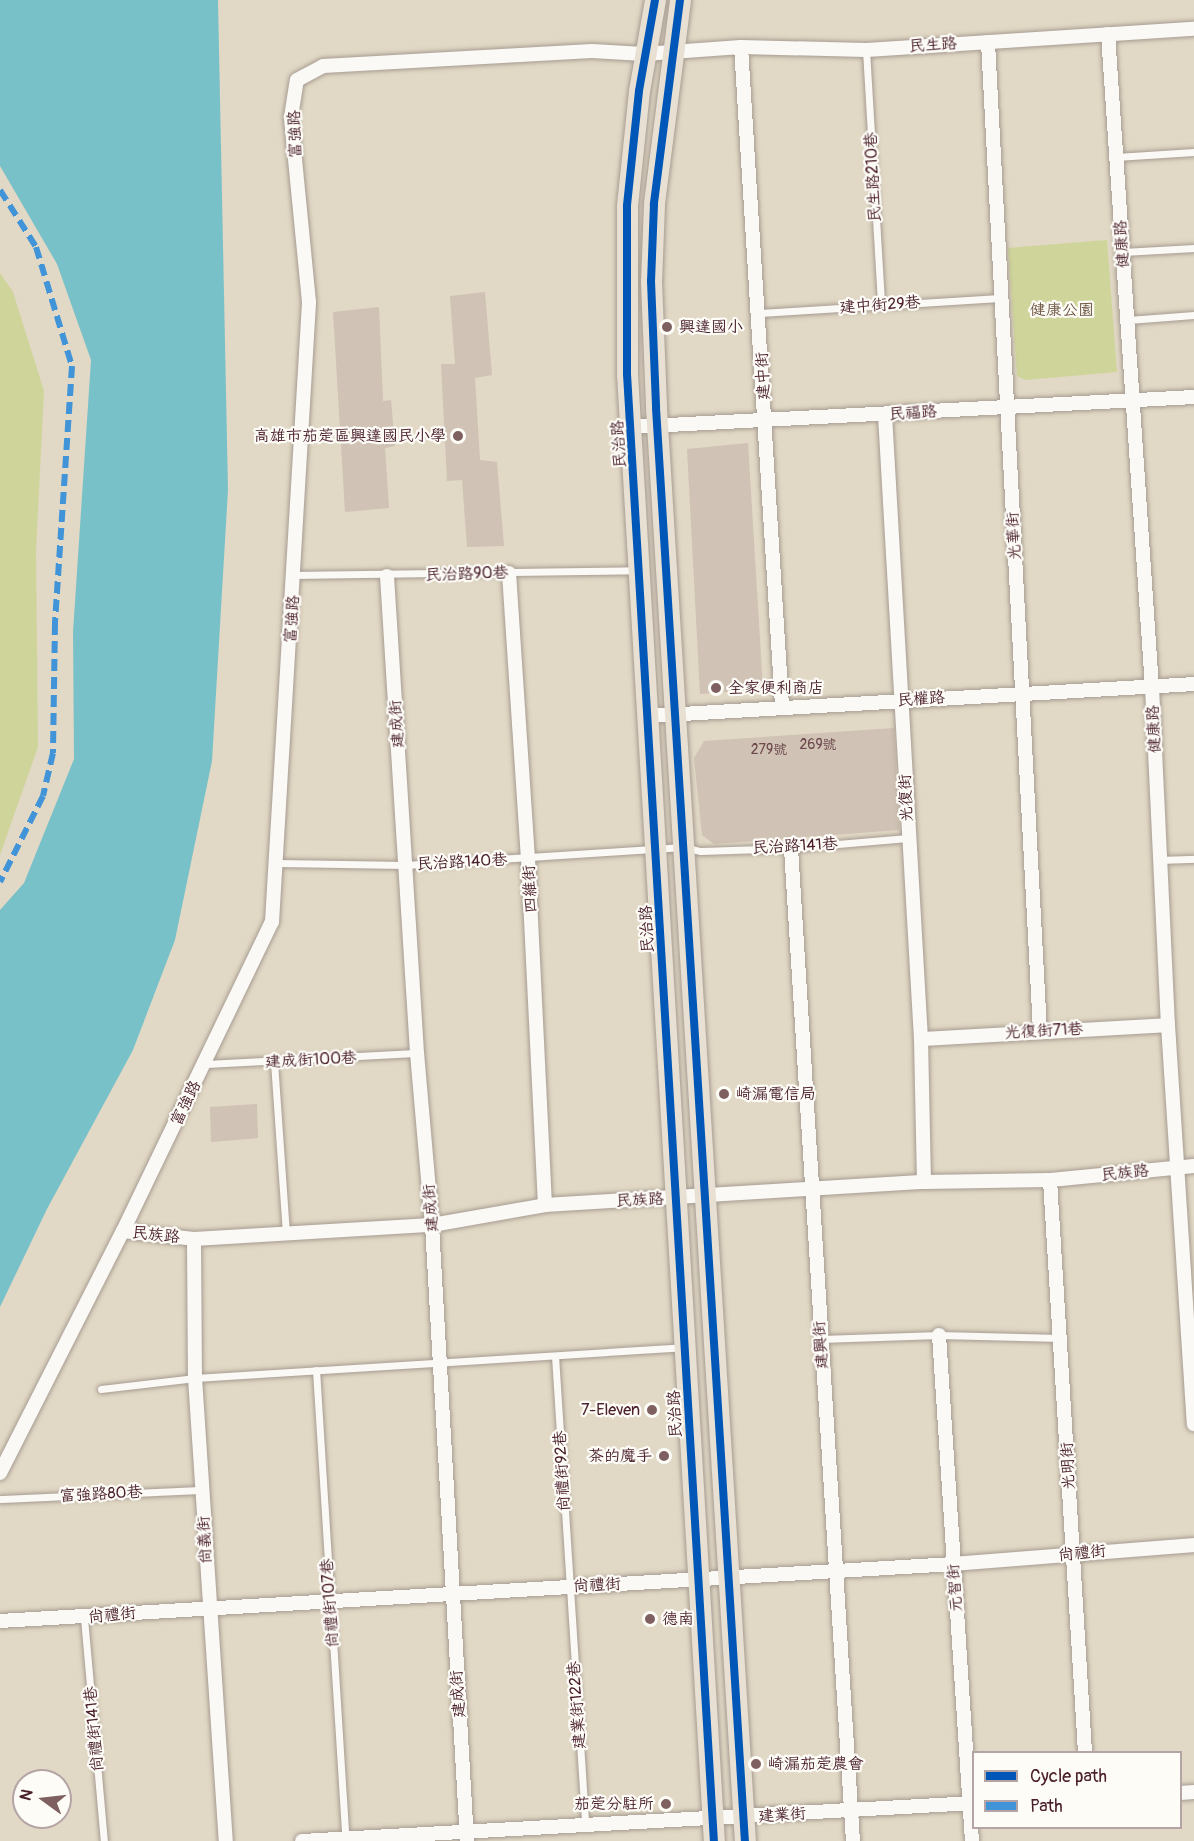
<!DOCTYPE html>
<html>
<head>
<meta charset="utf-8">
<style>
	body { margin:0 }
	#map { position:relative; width:1194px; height:1841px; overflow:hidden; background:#e1d8c5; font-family:Pangolin,"LXGW WenKai TC",sans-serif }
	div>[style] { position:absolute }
	.green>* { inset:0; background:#cfd59a }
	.water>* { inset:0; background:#79c1c9 }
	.building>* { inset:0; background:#d0c2b4 }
	.roads { filter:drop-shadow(0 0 2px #a79c92) drop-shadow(0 0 2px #a79c92) }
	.service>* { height:7px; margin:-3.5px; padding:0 3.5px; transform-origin:3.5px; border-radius:3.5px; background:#faf9f6 }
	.minor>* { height:14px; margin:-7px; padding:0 7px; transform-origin:7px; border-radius:7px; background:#faf9f6 }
	.primary>* { height:21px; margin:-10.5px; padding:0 10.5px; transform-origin:10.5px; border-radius:10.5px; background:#e8e0d3 }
	.quiet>* { height:6px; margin-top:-3px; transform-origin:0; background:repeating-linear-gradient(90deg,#4194d7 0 12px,transparent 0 18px) }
	.cycleway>* { height:8px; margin:-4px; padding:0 4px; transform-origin:4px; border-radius:4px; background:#0057b8 }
	.dots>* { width:16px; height:16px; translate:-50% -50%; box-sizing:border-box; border:3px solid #fdfcf7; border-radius:50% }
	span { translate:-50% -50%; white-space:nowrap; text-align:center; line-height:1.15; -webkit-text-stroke:4.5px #fdfcf7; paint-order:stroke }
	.number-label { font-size:14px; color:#6c484d }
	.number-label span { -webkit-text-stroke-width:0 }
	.street-label { font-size:16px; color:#4a1f2b }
	.park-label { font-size:16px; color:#6e5542 }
	.poi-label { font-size:16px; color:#4a1f2b }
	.left { translate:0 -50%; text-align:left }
	.right { translate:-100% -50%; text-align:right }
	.legend { position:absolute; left:972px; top:1751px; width:210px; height:78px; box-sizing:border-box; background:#fdfcf7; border:2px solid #b5a4a5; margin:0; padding:8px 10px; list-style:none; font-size:18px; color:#4a1f2b }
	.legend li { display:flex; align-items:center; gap:12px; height:30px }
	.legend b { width:30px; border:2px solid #b5a4a5 }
	.north { position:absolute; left:12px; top:1769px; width:60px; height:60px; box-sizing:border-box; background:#fdfcf7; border:2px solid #b5a4a5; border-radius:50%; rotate:285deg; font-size:16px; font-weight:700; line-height:24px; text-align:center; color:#4a1f2b }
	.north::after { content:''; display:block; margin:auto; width:21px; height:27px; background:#7f6061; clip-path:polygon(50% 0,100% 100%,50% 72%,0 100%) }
</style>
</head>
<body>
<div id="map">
	<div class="green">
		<div style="clip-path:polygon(1107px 240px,1117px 372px,1025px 380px,1017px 376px,1008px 248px)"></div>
		<div style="clip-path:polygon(0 273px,13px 292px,44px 391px,36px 551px,38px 747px,0 855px)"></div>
	</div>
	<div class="water">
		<div style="clip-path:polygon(0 0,218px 0,228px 490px,212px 761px,175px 940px,133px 1050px,47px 1209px,0 1307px,0 910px,24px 883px,74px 759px,73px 632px,91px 360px,57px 264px,0 166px)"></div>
	</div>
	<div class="building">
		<div style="clip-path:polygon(485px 292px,492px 375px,475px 378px,480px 460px,497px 462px,504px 546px,467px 547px,462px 480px,447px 481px,441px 364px,455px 364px,450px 296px)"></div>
		<div style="clip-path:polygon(379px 307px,383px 401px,391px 400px,395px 446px,385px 448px,389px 508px,345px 512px,333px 312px)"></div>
		<div style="clip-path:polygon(748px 443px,763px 689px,700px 694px,687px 449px)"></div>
		<div style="clip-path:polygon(894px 728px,899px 830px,714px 844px,702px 835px,694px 758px,704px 741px)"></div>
		<div style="clip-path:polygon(257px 1104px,258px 1138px,211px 1142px,210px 1107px)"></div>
	</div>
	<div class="roads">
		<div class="service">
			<div style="left:866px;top:50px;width:254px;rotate:86.6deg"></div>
			<div style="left:1116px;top:157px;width:78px;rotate:-3.7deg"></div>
			<div style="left:1123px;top:252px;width:71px;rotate:-3.2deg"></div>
			<div style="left:760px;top:313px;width:240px;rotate:-3.6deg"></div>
			<div style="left:1128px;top:320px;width:66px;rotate:-4.3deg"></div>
			<div style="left:294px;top:575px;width:343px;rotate:-0.8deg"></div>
			<div style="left:1161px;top:860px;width:33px;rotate:-2deg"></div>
			<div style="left:278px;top:863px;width:128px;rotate:0.9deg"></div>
			<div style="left:406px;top:865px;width:278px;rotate:-3.7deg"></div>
			<div style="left:683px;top:847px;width:18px;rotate:13deg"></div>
			<div style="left:701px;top:851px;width:90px;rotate:-1.9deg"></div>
			<div style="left:791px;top:848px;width:117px;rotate:-4.9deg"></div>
			<div style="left:274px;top:1062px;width:171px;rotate:86deg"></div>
			<div style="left:205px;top:1064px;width:212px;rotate:-3deg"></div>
			<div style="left:821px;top:1339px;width:118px;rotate:-1.9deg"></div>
			<div style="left:939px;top:1335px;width:122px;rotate:1.4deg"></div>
			<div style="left:555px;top:1356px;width:467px;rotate:86.3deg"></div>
			<div style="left:316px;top:1370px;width:468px;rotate:86.4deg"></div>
			<div style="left:101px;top:1389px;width:95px;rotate:-6.7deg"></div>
			<div style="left:195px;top:1378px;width:489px;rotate:-3.6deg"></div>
			<div style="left:0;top:1499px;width:202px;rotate:-2.6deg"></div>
			<div style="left:84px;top:1618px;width:224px;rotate:84.9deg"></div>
		</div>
		<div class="minor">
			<div style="left:1108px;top:34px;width:654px;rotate:86.15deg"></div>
			<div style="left:1152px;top:687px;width:338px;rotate:87.3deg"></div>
			<div style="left:1168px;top:1025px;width:400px;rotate:86.3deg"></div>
			<div style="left:988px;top:42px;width:990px;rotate:86.99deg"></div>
			<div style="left:741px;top:47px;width:660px;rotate:86.44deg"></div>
			<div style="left:885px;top:415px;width:625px;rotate:86.7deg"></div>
			<div style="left:921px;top:1039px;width:143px;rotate:88.8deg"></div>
			<div style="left:631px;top:427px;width:564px;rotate:-3.05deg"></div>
			<div style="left:509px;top:573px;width:286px;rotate:86.2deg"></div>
			<div style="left:528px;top:858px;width:347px;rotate:87.2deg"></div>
			<div style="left:387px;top:576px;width:478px;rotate:86.4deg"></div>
			<div style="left:417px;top:1053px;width:173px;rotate:85deg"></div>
			<div style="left:432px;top:1225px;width:617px;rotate:86.75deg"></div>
			<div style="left:648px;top:716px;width:547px;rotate:-3.35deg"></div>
			<div style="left:791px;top:848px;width:995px;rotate:86.43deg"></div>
			<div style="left:921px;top:1039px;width:247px;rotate:-3.2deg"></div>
			<div style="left:1050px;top:1180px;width:573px;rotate:86.5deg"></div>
			<div style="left:123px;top:1231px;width:71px;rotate:6.4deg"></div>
			<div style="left:194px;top:1239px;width:238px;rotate:-3.4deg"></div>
			<div style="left:432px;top:1225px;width:115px;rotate:-10deg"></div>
			<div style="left:545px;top:1205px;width:380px;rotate:-3.5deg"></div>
			<div style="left:924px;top:1182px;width:126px;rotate:-0.9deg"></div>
			<div style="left:1050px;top:1180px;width:145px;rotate:-5.6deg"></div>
			<div style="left:194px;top:1239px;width:139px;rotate:89.6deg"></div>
			<div style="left:195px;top:1378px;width:464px;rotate:86.2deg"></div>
			<div style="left:939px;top:1335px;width:507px;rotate:86.27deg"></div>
			<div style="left:0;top:1473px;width:271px;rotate:-63.1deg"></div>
			<div style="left:123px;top:1231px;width:343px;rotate:-64.3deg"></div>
			<div style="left:272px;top:922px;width:621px;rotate:-86.58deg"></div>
			<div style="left:309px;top:302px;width:186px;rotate:-95.6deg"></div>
			<div style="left:291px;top:117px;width:37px;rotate:-81deg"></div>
			<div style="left:297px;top:80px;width:30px;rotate:-28deg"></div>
			<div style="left:323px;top:66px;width:269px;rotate:-3.2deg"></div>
			<div style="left:592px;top:51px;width:52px;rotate:3.3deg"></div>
			<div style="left:644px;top:54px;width:97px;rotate:-4.1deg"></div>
			<div style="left:741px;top:47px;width:125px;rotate:1.4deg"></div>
			<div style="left:866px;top:50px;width:329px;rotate:-3.7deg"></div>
			<div style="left:0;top:1621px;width:955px;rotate:-3.42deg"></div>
			<div style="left:953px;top:1564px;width:242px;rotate:-4.5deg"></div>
			<div style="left:1180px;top:1793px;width:14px;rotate:-4deg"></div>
			<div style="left:302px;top:1841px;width:673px;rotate:-3.24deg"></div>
		</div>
		<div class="primary">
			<div style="left:655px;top:0;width:92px;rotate:100deg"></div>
			<div style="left:639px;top:91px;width:116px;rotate:96deg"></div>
			<div style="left:627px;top:206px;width:168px;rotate:90deg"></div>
			<div style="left:627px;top:374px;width:1470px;rotate:86.61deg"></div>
			<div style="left:680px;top:0;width:206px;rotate:97.3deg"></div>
			<div style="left:654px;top:204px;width:77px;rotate:92.2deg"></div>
			<div style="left:651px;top:281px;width:127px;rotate:87.7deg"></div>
			<div style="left:656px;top:408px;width:1436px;rotate:86.45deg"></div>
		</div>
	</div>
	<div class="quiet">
		<div style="left:0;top:190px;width:67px;rotate:57.7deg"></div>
		<div style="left:36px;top:247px;width:124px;rotate:73.2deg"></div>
		<div style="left:72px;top:366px;width:258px;rotate:93.8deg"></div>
		<div style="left:55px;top:623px;width:130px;rotate:90.9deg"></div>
		<div style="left:53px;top:753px;width:44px;rotate:103.1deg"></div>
		<div style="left:43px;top:796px;width:96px;rotate:116.6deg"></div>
	</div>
	<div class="cycleway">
		<div style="left:655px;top:0;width:92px;rotate:100deg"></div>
		<div style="left:639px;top:91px;width:116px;rotate:96deg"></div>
		<div style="left:627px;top:206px;width:168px;rotate:90deg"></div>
		<div style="left:627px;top:374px;width:1470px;rotate:86.61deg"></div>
		<div style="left:680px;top:0;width:206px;rotate:97.3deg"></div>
		<div style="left:654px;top:204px;width:77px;rotate:92.2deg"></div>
		<div style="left:651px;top:281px;width:127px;rotate:87.7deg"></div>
		<div style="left:656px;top:408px;width:1436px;rotate:86.45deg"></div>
	</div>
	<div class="dots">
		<div style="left:667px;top:327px;background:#7f6061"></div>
		<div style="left:458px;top:436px;background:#7f6061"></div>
		<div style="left:716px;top:688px;background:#7f6061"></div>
		<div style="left:724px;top:1094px;background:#7f6061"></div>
		<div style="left:652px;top:1410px;background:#7f6061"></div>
		<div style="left:664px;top:1456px;background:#7f6061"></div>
		<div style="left:650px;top:1619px;background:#7f6061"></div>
		<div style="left:756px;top:1764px;background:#7f6061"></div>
		<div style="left:666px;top:1804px;background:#7f6061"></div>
	</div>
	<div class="number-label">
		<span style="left:818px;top:745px">269號</span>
		<span style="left:769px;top:750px">279號</span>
	</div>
	<div class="street-label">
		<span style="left:933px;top:45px;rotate:-4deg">民生路</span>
		<span style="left:295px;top:134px;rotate:-92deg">富強路</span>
		<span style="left:873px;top:177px;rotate:-93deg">民生路210巷</span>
		<span style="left:1122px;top:244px;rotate:-94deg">健康路</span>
		<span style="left:880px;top:305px;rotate:-4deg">建中街29巷</span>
		<span style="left:763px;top:376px;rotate:-93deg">建中街</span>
		<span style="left:913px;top:413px;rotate:-4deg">民福路</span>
		<span style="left:619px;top:444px;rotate:-94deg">民治路</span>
		<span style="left:1014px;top:536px;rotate:-93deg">光華街</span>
		<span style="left:467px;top:574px;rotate:-2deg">民治路90巷</span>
		<span style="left:292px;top:619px;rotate:-86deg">富強路</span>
		<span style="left:921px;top:699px;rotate:-4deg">民權路</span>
		<span style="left:397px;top:724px;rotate:-94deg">建成街</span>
		<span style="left:1154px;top:729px;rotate:-93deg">健康路</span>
		<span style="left:906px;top:798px;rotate:-93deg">光復街</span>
		<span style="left:795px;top:846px;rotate:-3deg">民治路141巷</span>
		<span style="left:462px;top:862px;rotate:-3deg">民治路140巷</span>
		<span style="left:530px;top:889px;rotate:-93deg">四維街</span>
		<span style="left:647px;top:929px;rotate:-93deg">民治路</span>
		<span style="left:1044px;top:1031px;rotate:-3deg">光復街71巷</span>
		<span style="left:311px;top:1060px;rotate:-3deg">建成街100巷</span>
		<span style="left:186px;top:1103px;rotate:-64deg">富強路</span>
		<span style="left:1125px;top:1173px;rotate:-6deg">民族路</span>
		<span style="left:640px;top:1200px;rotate:-3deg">民族路</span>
		<span style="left:431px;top:1208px;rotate:-95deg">建成街</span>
		<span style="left:156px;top:1235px;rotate:6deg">民族路</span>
		<span style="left:821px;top:1345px;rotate:-94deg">建興街</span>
		<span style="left:675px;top:1414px;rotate:-93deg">民治路</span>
		<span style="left:1068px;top:1466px;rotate:-93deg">光明街</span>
		<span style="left:562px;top:1471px;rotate:-93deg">尚禮街92巷</span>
		<span style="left:101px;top:1494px;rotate:-3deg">富強路80巷</span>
		<span style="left:205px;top:1540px;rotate:-93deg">尚義街</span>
		<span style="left:1082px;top:1553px;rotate:-5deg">尚禮街</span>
		<span style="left:597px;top:1585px;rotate:-3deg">尚禮街</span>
		<span style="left:955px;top:1588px;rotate:-94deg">元智街</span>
		<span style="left:330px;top:1603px;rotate:-94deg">尚禮街107巷</span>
		<span style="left:112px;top:1615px;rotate:-5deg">尚禮街</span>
		<span style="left:458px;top:1694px;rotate:-94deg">建成街</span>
		<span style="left:577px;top:1705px;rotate:-94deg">建業街122巷</span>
		<span style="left:94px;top:1729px;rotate:-95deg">尚禮街141巷</span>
		<span style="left:782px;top:1815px;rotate:-4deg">建業街</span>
	</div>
	<div class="park-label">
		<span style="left:1062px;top:310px">健康公園</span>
	</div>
	<div class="poi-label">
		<span class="left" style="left:679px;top:327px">興達國小</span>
		<span class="right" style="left:446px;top:436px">高雄市茄萣區興達國民小學</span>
		<span class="left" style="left:728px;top:688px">全家便利商店</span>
		<span class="left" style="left:736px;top:1094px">崎漏電信局</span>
		<span class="right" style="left:640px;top:1410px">7-Eleven</span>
		<span class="right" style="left:652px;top:1456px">茶的魔手</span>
		<span class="left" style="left:662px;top:1619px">德南</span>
		<span class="left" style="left:768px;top:1764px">崎漏茄萣農會</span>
		<span class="right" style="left:654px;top:1804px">茄萣分駐所</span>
	</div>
	<ul class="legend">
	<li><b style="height:8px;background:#0057b8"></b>Cycle path</li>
	<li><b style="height:8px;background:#4194d7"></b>Path</li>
	</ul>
	<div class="north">N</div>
</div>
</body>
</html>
